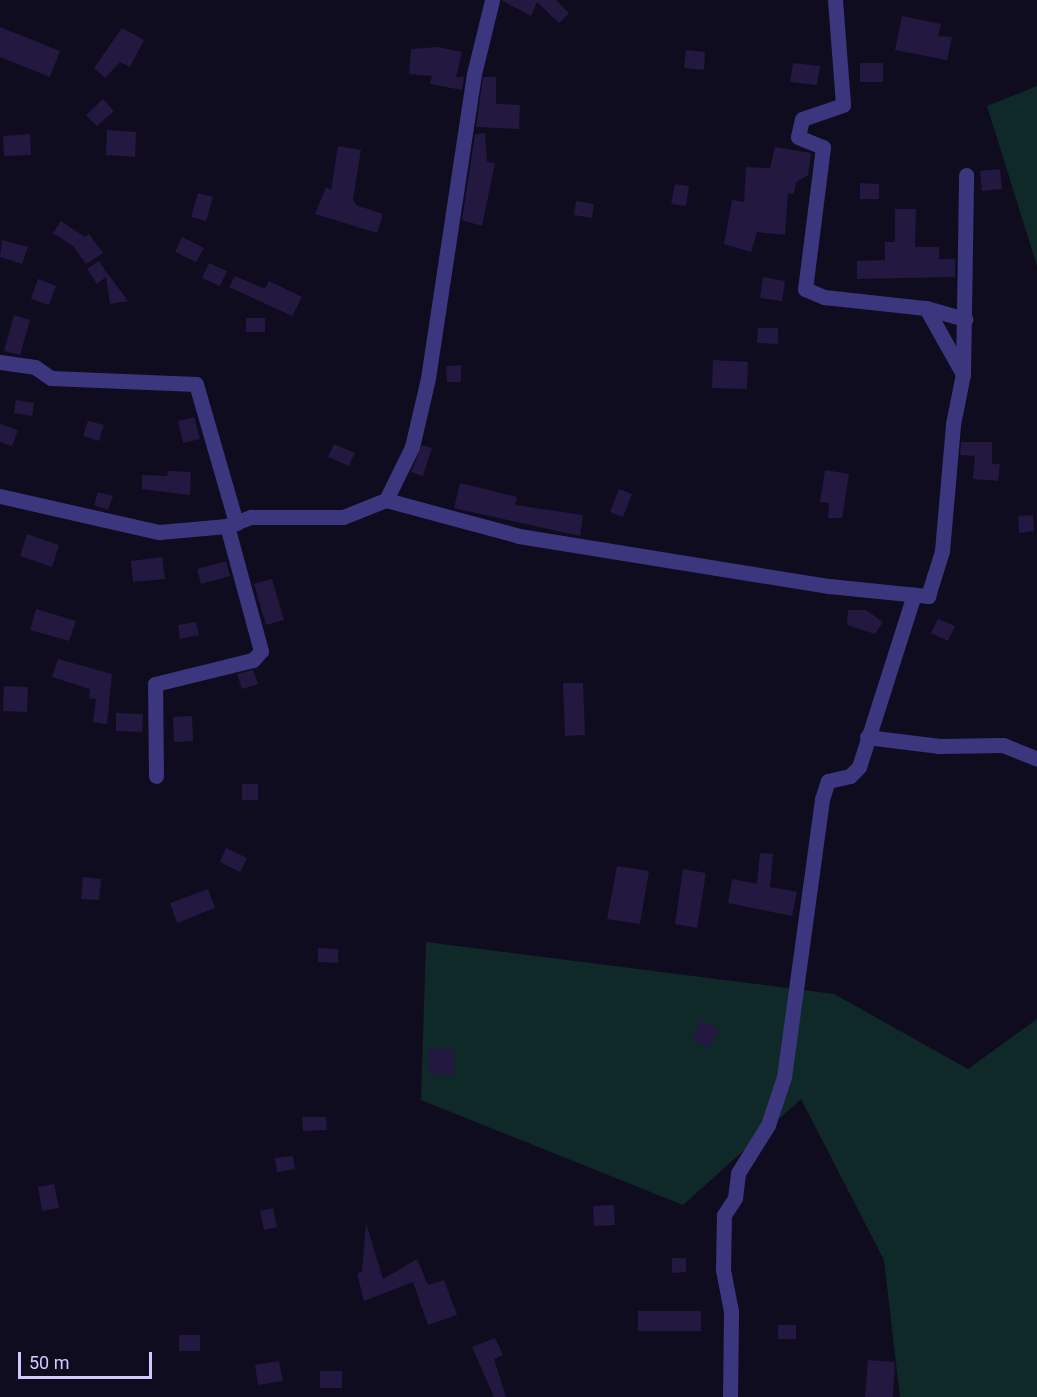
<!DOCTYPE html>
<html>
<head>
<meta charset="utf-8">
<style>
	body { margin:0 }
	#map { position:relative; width:1037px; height:1397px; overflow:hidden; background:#100c1f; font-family:Roboto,sans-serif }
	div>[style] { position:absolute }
	.green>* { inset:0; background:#0f2929 }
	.building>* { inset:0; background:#221840 }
	.street>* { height:15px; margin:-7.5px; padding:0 7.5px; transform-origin:7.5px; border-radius:7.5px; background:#3c367f }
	span { translate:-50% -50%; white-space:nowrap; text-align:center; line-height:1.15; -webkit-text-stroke:4.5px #100c1f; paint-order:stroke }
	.scale { position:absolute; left:18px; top:1352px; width:134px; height:27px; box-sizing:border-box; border:3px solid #d2caff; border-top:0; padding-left:8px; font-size:18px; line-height:21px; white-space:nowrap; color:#d2caff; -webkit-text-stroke:4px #100c1f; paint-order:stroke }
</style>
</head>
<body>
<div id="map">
	<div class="green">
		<div style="clip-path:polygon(1037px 86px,1037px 266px,987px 106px)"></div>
		<div style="clip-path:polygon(426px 942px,834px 994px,968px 1069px,1037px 1019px,1037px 1397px,900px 1397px,884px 1260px,801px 1099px,683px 1205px,421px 1100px)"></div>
	</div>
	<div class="building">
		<div style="clip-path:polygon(501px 0,556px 0,569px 13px,559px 23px,537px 2px,531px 16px)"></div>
		<div style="clip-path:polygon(902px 16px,941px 24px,938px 36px,952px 37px,947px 60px,895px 50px)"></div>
		<div style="clip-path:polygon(0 27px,60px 51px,50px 77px,0 57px)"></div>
		<div style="clip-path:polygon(122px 28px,144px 40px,130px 67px,120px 62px,105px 78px,94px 68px)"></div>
		<div style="clip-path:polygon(438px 47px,462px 52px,456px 77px,464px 77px,462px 90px,430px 84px,432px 76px,409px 74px,411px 49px)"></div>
		<div style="clip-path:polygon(686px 50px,705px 52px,704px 70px,684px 68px)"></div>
		<div style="clip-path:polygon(793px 63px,820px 66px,817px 85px,790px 82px)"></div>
		<div style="clip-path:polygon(860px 63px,883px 63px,883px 82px,860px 82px)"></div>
		<div style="clip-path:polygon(483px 77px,496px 77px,496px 104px,520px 105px,519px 129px,476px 127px)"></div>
		<div style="clip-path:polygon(103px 99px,114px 111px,97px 126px,86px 115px)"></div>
		<div style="clip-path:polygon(107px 130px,136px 132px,135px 157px,106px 155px)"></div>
		<div style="clip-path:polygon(485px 133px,487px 162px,495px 163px,482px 226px,462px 220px,475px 134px)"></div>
		<div style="clip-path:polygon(30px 134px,31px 155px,4px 156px,3px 136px)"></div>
		<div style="clip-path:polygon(338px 146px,361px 150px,353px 199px,356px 205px,383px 214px,377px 233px,315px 214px,326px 187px,331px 190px)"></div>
		<div style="clip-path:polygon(775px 147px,811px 153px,808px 175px,796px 182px,794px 194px,788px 193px,785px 235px,757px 232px,751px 252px,724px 244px,732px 200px,744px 202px,746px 167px,770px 168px)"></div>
		<div style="clip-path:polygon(1000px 169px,1002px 189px,982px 191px,980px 171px)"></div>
		<div style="clip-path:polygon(860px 183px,879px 184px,879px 199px,860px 199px)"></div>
		<div style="clip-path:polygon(675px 184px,689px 186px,686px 206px,671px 204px)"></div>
		<div style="clip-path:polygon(198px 193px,213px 197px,206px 221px,191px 217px)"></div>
		<div style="clip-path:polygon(576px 201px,594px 204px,592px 218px,574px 215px)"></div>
		<div style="clip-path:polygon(895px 209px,916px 209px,915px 247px,939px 247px,939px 259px,955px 259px,955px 277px,857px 279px,857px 261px,885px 260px,885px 242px,895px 242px)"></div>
		<div style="clip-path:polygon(61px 221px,85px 237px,89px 234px,103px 253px,86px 264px,73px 246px,53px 233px)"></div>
		<div style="clip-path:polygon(182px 237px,204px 248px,196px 262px,175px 252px)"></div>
		<div style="clip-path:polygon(2px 240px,28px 247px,22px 264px,0 257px)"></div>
		<div style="clip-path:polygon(99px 261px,105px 270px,128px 301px,110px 304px,106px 277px,97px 284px,87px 269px)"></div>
		<div style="clip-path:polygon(209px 263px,227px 271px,220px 286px,202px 278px)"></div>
		<div style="clip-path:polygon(235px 276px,265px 289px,269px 281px,302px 297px,292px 316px,229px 287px)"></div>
		<div style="clip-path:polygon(763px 277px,785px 281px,782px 301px,760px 298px)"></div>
		<div style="clip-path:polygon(38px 279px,56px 286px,49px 305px,31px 299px)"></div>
		<div style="clip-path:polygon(14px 315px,30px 320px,20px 355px,4px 351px)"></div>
		<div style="clip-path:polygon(246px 318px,265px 318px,265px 332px,246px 332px)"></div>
		<div style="clip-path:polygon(758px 328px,778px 328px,778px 344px,757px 343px)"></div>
		<div style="clip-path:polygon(713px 360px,748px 362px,747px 389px,712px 388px)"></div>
		<div style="clip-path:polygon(461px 365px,461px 382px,447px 382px,446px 366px)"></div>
		<div style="clip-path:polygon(16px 400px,34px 403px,32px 416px,14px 413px)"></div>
		<div style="clip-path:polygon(194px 417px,200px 439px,183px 443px,178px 421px)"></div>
		<div style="clip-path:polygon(88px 421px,104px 425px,99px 441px,83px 436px)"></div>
		<div style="clip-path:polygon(0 424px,18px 430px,12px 446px,0 442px)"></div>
		<div style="clip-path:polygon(961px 442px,992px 442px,992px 464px,1000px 464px,998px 481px,973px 479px,975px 456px,960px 455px)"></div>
		<div style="clip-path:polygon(334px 444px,355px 453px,349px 466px,328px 457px)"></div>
		<div style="clip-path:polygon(422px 445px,432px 448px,423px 476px,411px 472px)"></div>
		<div style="clip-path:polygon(825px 470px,849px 474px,842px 518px,828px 518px,829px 503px,820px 502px)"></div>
		<div style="clip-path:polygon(168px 471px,191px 472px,190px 495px,142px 489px,142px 475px,167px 476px)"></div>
		<div style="clip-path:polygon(460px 483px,517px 497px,515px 505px,583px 515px,580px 536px,454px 508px)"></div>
		<div style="clip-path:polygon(619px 489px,632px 494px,623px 517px,610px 512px)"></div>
		<div style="clip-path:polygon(98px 492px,113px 496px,108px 510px,94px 505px)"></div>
		<div style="clip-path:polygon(1033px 515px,1034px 531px,1019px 533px,1018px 516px)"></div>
		<div style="clip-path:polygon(27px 534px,59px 545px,52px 567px,20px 556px)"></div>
		<div style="clip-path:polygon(162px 557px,165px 579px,133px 582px,131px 561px)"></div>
		<div style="clip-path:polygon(226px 561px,230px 576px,201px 584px,197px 569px)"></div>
		<div style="clip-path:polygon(272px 579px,284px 620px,266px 625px,254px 584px)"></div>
		<div style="clip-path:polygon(36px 609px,76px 621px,69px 641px,30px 630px)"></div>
		<div style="clip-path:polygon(848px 610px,866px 610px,883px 622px,875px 634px,847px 625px)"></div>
		<div style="clip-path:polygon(938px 619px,955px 626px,948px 641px,931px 633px)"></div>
		<div style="clip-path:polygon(196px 622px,199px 635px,180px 639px,178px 625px)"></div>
		<div style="clip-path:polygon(58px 659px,112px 674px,107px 724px,93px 722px,96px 699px,89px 698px,90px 689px,52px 677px)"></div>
		<div style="clip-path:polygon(253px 670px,258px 684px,242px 689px,237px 674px)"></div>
		<div style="clip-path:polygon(563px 683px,583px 683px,585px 735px,565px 736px)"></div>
		<div style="clip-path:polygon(4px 686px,28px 687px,27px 712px,3px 711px)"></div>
		<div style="clip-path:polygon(116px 713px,143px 714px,142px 732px,116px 731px)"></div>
		<div style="clip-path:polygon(192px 716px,193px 741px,174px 742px,173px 717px)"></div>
		<div style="clip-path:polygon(242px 784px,258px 784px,258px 800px,242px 800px)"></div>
		<div style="clip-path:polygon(226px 848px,247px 858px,240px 872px,220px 862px)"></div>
		<div style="clip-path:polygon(760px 853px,773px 854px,770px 887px,797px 892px,792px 916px,728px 903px,732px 879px,757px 884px)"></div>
		<div style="clip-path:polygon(617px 866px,649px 871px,640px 924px,607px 919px)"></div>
		<div style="clip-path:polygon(683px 869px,706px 873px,697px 928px,675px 924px)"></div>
		<div style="clip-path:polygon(83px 877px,101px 879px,99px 900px,81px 899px)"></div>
		<div style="clip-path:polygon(208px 889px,215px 908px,177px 923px,170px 903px)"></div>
		<div style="clip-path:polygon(318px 948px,338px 949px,338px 963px,318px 962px)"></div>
		<div style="clip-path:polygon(701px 1020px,719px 1029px,710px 1048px,692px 1040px)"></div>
		<div style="clip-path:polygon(429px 1048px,454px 1049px,454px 1075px,428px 1074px)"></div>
		<div style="clip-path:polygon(302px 1117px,326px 1117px,327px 1130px,303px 1131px)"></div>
		<div style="clip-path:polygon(293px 1156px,295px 1169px,277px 1172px,275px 1158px)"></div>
		<div style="clip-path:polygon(54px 1184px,59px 1208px,42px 1211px,38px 1187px)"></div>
		<div style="clip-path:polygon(614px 1205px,615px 1225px,594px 1226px,593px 1206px)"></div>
		<div style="clip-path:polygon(273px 1208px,277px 1227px,264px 1230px,260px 1211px)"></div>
		<div style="clip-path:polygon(366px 1223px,383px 1279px,417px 1259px,428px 1285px,444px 1280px,457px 1315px,428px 1325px,413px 1282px,364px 1301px,357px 1273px,362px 1272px)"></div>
		<div style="clip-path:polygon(672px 1258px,686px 1258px,686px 1272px,672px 1273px)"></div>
		<div style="clip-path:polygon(638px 1311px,701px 1311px,701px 1331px,638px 1331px)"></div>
		<div style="clip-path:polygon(778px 1325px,796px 1325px,796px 1339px,778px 1339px)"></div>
		<div style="clip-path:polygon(179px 1335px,200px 1335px,200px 1351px,179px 1351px)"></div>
		<div style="clip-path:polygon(495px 1338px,503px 1355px,494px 1359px,506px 1397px,494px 1397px,472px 1347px)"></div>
		<div style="clip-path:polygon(868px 1360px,895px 1362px,893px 1397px,865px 1397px)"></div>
		<div style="clip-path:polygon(279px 1361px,283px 1381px,258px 1385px,255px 1365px)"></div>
		<div style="clip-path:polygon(320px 1371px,342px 1371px,342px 1388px,320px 1388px)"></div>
	</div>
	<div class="street">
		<div style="left:835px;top:0;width:105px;rotate:85.6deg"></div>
		<div style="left:843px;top:105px;width:43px;rotate:161.1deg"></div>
		<div style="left:802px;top:119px;width:18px;rotate:103deg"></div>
		<div style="left:798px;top:137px;width:27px;rotate:22deg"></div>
		<div style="left:823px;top:147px;width:143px;rotate:97.2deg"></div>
		<div style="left:805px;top:289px;width:21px;rotate:23deg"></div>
		<div style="left:824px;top:297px;width:103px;rotate:6.2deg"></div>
		<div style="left:926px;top:308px;width:76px;rotate:60.7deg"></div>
		<div style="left:926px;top:308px;width:41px;rotate:15.8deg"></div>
		<div style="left:0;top:362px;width:35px;rotate:8deg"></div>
		<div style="left:35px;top:367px;width:19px;rotate:35deg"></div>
		<div style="left:51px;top:378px;width:145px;rotate:2.4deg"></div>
		<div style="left:196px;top:384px;width:145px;rotate:73.9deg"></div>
		<div style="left:0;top:496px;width:163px;rotate:12.8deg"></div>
		<div style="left:159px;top:532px;width:68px;rotate:-5deg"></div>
		<div style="left:227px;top:526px;width:26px;rotate:-21deg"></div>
		<div style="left:251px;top:517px;width:92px"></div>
		<div style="left:343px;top:517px;width:46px;rotate:-21.6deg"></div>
		<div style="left:386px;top:500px;width:59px;rotate:-63.9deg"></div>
		<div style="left:412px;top:447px;width:71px;rotate:-76.9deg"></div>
		<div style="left:428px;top:378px;width:307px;rotate:-81.4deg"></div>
		<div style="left:474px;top:74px;width:76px;rotate:-76.3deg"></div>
		<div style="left:386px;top:500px;width:138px;rotate:15.1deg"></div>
		<div style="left:519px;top:536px;width:314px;rotate:9.2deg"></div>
		<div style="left:829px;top:586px;width:100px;rotate:5.8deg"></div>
		<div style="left:928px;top:596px;width:47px;rotate:-72.7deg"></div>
		<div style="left:942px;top:551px;width:127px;rotate:-85deg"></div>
		<div style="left:953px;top:424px;width:51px;rotate:-78.7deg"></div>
		<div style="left:963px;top:374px;width:199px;rotate:-89.1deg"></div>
		<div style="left:867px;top:737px;width:73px;rotate:7.1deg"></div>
		<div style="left:939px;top:746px;width:64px;rotate:-0.9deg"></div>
		<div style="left:1003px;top:745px;width:37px;rotate:22deg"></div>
		<div style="left:156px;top:776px;width:92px;rotate:-90.6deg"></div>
		<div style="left:155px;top:684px;width:101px;rotate:-13.8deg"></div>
		<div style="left:253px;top:660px;width:12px;rotate:-48deg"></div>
		<div style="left:261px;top:651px;width:130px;rotate:-105.2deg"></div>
		<div style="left:730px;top:1397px;width:86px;rotate:-89.3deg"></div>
		<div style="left:731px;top:1311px;width:42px;rotate:-101deg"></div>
		<div style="left:723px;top:1270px;width:55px;rotate:-89deg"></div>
		<div style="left:724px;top:1215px;width:20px;rotate:-57deg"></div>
		<div style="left:735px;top:1198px;width:25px;rotate:-83deg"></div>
		<div style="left:738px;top:1173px;width:57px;rotate:-58deg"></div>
		<div style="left:768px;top:1125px;width:51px;rotate:-71.6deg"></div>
		<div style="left:784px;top:1077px;width:281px;rotate:-82.2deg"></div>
		<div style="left:822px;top:799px;width:19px;rotate:-72deg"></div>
		<div style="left:828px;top:781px;width:23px;rotate:-13deg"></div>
		<div style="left:850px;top:776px;width:13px;rotate:-45deg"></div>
		<div style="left:859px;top:767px;width:181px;rotate:-72.3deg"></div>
	</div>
	<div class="scale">50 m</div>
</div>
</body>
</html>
